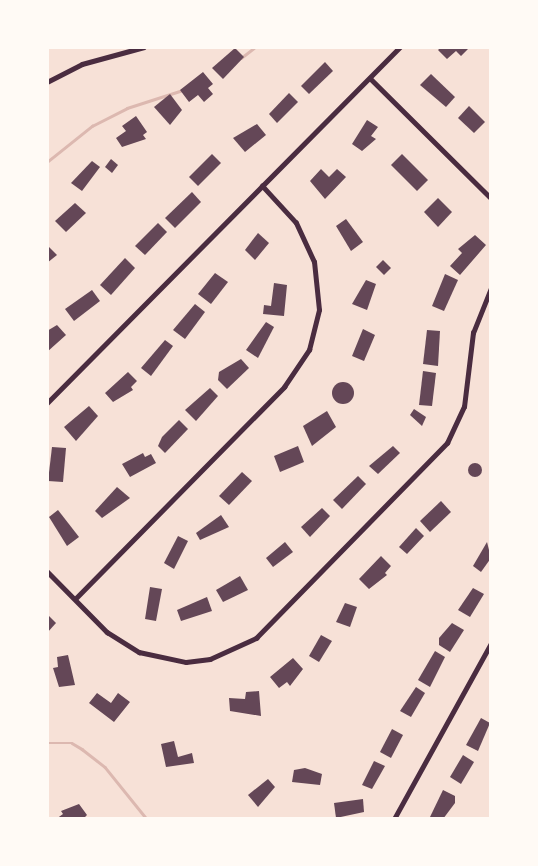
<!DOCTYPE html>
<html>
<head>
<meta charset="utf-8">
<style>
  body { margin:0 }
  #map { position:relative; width:538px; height:866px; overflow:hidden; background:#f7e1d7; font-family:"PT Sans",sans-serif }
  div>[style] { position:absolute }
  .stream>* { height:2.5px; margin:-1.25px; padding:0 1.25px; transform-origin:1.25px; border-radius:1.25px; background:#dcb8b0 }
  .building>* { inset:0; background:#644757 }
  .round { border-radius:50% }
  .minor>* { height:4.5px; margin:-2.25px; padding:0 2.25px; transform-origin:2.25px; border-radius:2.25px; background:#4a2c40 }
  span { translate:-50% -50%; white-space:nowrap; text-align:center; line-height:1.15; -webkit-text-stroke:5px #fffaf5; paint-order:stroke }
  .frame { position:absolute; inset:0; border:49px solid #fffaf5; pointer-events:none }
</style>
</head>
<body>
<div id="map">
  <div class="stream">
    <i style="left:241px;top:58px;width:18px;rotate:-38deg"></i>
    <i style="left:47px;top:162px;width:58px;rotate:-38.7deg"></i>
    <i style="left:92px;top:126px;width:39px;rotate:-27deg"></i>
    <i style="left:127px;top:108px;width:59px;rotate:-17.8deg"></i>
    <i style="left:47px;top:743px;width:25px"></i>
    <i style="left:72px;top:743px;width:12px;rotate:31deg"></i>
    <i style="left:82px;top:749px;width:29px;rotate:38deg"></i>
    <i style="left:105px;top:767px;width:67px;rotate:51.1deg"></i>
  </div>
  <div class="building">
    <i style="clip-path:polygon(441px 47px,467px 47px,468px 49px,461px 56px,456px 51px,447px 59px,438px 50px)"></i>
    <i style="clip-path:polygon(235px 48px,244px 57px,223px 79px,212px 68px)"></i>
    <i style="clip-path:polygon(325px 62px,333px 71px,309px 94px,301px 86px)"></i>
    <i style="clip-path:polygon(203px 72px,213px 84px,208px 88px,213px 94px,204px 102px,198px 95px,189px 102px,180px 90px)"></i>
    <i style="clip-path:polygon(431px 74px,455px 97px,446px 107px,420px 85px)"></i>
    <i style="clip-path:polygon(289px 93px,298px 102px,277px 123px,269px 114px)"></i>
    <i style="clip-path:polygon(170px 94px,182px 110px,170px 125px,154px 107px)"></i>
    <i style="clip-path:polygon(469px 106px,485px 122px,474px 133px,458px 118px)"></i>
    <i style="clip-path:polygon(136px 116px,147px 132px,143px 135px,146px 139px,122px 147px,116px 138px,126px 131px,122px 126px)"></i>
    <i style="clip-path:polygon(367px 120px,378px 127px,371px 136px,376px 139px,362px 151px,352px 144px)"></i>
    <i style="clip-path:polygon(257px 124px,266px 135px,245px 152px,233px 138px)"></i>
    <i style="clip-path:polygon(212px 154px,221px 163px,198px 186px,189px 177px)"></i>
    <i style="clip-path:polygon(402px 154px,428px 180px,417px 191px,391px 165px)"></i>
    <i style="clip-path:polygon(111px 159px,118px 165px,112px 173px,105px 167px)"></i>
    <i style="clip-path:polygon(92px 161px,100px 167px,82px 191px,71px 183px)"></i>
    <i style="clip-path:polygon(321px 169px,329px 177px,337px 169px,346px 177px,325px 199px,310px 181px)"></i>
    <i style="clip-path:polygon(192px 192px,201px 202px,175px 228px,165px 218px)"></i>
    <i style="clip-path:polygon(438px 198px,452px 212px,438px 227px,424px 212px)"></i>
    <i style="clip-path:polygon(75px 203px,86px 213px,66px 232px,55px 221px)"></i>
    <i style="clip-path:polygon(346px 219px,363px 242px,351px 251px,336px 226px)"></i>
    <i style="clip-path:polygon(158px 223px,167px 232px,145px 255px,135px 246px)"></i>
    <i style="clip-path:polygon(258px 233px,269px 243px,255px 260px,245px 250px)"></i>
    <i style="clip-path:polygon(475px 235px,486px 245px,460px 275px,450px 266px,462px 253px,458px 249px)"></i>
    <i style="clip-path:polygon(47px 245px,57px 255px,47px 263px)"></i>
    <i style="clip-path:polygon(125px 258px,135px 268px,111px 295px,100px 285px)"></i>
    <i style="clip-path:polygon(383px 260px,391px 268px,384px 275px,376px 267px)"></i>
    <i style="clip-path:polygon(215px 273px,228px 282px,211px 304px,198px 294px)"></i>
    <i style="clip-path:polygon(445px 274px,458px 280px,444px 311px,432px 306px)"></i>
    <i style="clip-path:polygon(366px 280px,376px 284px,367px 310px,352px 304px)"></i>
    <i style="clip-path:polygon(274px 283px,287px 285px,284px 316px,263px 314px,264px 305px,271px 306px)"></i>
    <i style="clip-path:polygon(92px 290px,100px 301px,74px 321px,65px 309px)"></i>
    <i style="clip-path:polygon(195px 304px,205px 312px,185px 339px,173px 330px)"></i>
    <i style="clip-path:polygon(266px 322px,274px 327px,258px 358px,246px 350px)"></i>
    <i style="clip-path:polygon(57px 325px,66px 335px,47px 352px,47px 331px)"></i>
    <i style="clip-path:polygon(363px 329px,375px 335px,364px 361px,352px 356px)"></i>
    <i style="clip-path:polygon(427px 330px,440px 331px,438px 366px,423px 364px)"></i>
    <i style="clip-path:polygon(165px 340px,173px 346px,151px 376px,141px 368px)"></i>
    <i style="clip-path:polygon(241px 359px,249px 368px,227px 389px,218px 380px,219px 372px)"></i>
    <i style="clip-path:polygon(423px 371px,436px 373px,432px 406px,419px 405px)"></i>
    <i style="clip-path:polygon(128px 372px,137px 381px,131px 387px,133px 390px,113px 402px,105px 393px)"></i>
    <i class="round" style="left:332px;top:382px;width:22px;height:22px"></i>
    <i style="clip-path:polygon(210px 388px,218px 396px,196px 421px,185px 410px)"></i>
    <i style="clip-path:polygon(89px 406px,98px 416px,76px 441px,64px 427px)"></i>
    <i style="clip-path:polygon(414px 409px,426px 417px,422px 426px,410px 415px)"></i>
    <i style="clip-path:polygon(327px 411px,336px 427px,312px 446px,303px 426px)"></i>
    <i style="clip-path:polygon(179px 420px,188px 429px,165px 453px,158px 446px,162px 437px)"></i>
    <i style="clip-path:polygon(298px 446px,304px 462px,280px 472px,274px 456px)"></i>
    <i style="clip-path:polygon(393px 446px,400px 453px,378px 474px,369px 466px)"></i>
    <i style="clip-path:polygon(52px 447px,66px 448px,63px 482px,48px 481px)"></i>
    <i style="clip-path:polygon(143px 453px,145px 457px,151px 454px,156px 463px,130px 477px,122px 464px)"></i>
    <i class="round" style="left:468px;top:463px;width:14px;height:14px"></i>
    <i style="clip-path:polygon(242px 472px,252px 481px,229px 505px,219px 496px)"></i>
    <i style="clip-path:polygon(358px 476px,366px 484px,342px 509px,333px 500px)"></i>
    <i style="clip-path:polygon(117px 487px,130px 498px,102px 518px,95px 511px)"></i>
    <i style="clip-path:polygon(441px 501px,451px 512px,430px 532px,420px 521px)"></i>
    <i style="clip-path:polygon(322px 508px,330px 516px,310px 537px,301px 527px)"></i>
    <i style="clip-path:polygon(58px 510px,79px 537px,67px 546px,49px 517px)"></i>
    <i style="clip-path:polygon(221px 515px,229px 527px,200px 540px,196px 533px)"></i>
    <i style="clip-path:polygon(416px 528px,424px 536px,407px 554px,399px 547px)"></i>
    <i style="clip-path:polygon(178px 536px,188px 541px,174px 569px,164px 563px)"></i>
    <i style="clip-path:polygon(285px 542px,293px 552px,273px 567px,266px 558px)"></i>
    <i style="clip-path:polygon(487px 542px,491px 558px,481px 572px,473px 566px)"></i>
    <i style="clip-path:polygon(381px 556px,391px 566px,385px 573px,387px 575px,369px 589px,359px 579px)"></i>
    <i style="clip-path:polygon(240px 576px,248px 590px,223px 602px,216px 590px)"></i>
    <i style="clip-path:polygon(150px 587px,162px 589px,156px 621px,145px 619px)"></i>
    <i style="clip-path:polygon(473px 588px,484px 594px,470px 617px,458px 610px)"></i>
    <i style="clip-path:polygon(207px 597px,212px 611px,181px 621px,177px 610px)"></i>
    <i style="clip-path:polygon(345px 603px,357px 607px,350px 627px,336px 622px)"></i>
    <i style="clip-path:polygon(47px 614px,56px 623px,47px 633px)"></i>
    <i style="clip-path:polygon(452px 623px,464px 630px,450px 652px,439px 645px,439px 638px)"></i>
    <i style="clip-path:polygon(321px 635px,332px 641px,319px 662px,309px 656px)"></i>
    <i style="clip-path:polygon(435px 651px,445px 657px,430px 687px,418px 680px)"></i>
    <i style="clip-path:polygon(68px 655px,75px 685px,59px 687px,53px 668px,58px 667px,57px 657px)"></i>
    <i style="clip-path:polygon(293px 658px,303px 669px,290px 686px,287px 682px,279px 688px,270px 677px)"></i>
    <i style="clip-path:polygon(416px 687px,425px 693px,411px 717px,400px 711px)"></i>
    <i style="clip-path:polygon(259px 691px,261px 716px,230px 711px,229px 698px,245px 699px,246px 692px)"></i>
    <i style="clip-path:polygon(97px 693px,111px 703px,118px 693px,130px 702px,114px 722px,89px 703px)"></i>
    <i style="clip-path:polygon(481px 718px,490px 723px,478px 751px,466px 745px)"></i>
    <i style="clip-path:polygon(392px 729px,403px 735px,391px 758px,380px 752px)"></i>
    <i style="clip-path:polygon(174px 741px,178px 757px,192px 753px,194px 763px,166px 767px,161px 744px)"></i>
    <i style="clip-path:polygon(463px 755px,474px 762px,461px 784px,450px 777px)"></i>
    <i style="clip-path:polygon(374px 761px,385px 766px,372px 789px,362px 785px)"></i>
    <i style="clip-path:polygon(305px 768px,322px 774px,320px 785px,292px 782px,294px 770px)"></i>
    <i style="clip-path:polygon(268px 779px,275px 787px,258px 807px,248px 795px)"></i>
    <i style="clip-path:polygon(443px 790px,455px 796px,455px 803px,443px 819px,433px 819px,430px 817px)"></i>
    <i style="clip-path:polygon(363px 799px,364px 812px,336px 818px,334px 803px)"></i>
    <i style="clip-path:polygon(79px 804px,87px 815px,84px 818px,56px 819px,63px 814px,61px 811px)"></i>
  </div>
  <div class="minor">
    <i style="left:370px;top:78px;width:170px;rotate:44.8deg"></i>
    <i style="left:47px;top:82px;width:39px;rotate:-27deg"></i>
    <i style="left:82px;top:64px;width:64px;rotate:-15.3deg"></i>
    <i style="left:47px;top:403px;width:501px;rotate:-45.24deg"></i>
    <i style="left:47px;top:571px;width:86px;rotate:45.5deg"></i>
    <i style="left:107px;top:632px;width:38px;rotate:32deg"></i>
    <i style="left:139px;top:652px;width:48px;rotate:12deg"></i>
    <i style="left:186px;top:662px;width:24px;rotate:-7deg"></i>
    <i style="left:210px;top:659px;width:51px;rotate:-24.5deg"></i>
    <i style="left:256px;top:638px;width:273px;rotate:-45.6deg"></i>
    <i style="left:447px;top:443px;width:40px;rotate:-65deg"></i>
    <i style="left:464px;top:407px;width:75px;rotate:-83.1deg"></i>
    <i style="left:473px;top:333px;width:48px;rotate:-68.2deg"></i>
    <i style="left:75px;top:599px;width:298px;rotate:-45.4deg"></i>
    <i style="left:284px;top:387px;width:45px;rotate:-56deg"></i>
    <i style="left:309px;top:350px;width:41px;rotate:-76deg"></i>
    <i style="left:319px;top:310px;width:48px;rotate:-95.9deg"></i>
    <i style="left:314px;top:262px;width:43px;rotate:-114.8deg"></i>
    <i style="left:296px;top:223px;width:50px;rotate:-132.6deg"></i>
    <i style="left:394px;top:819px;width:201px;rotate:-61.1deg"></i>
  </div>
  <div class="frame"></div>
</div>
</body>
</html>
